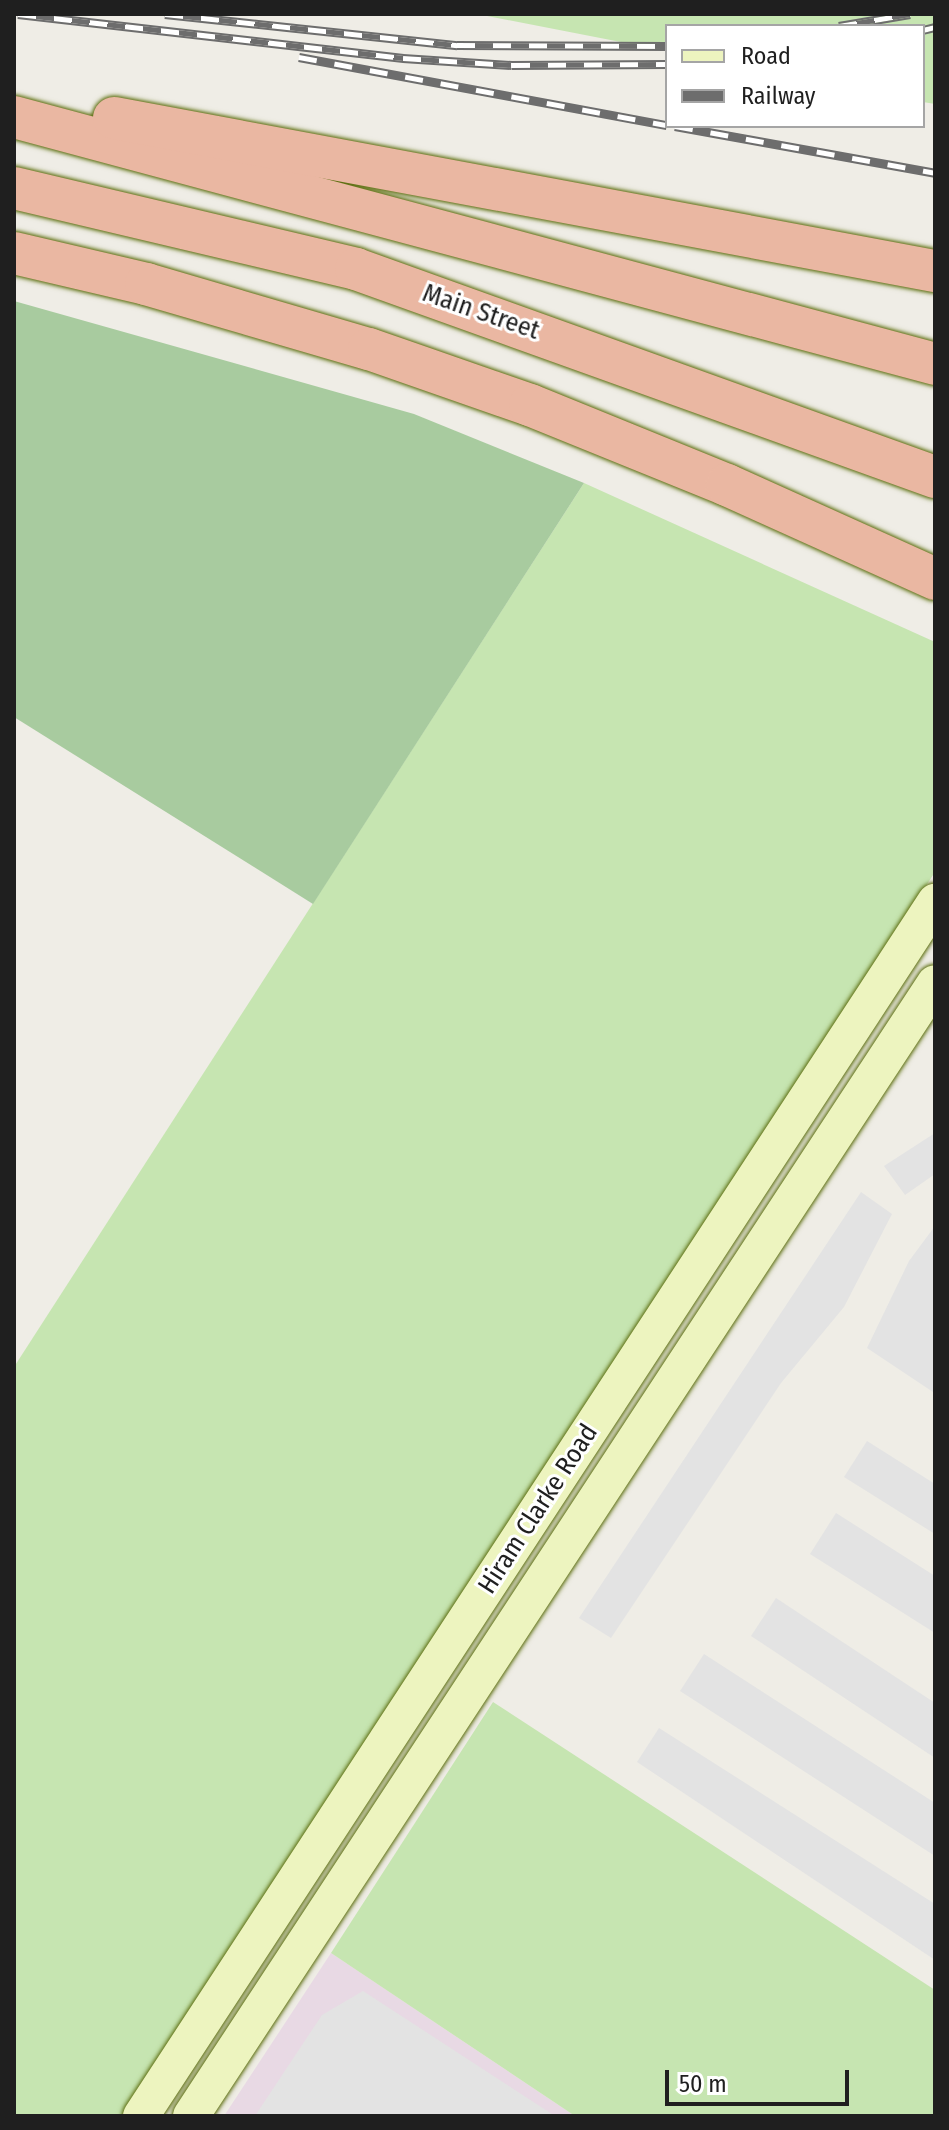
<!DOCTYPE html>
<html>
<head>
<meta charset="utf-8">
<style>
  body { margin:0 }
  #map { position:relative; width:949px; height:2130px; overflow:hidden; background:#efede6; font-family:"Fira Sans Condensed",sans-serif }
  div>[style] { position:absolute }
  .industrial>* { inset:0; background:#e8d9e4 }
  .grass>* { inset:0; background:#c6e5b1 }
  .forest>* { inset:0; background:#a8cb9f }
  .parking>* { inset:0; background:#e3e3e3 }
  .roads { filter:drop-shadow(0 0 2px #5c6e0f) drop-shadow(0 0 2px #5c6e0f) }
  .secondary>* { height:36px; margin:-18px; padding:0 18px; transform-origin:18px; border-radius:18px; background:#edf4bf }
  .trunk>* { height:42px; margin:-21px; padding:0 21px; transform-origin:21px; border-radius:21px; background:#eab7a2 }
  .rail>* { height:9px; margin-top:-4.5px; transform-origin:0; background:repeating-linear-gradient(90deg,#fff 0 18px,#6d6d6d 0 36px); box-sizing:border-box; border-block:2px solid #6d6d6d }
  span { translate:-50% -50%; white-space:nowrap; text-align:center; line-height:1.15; -webkit-text-stroke:6px #fff; paint-order:stroke }
  .street-label { font-size:26px; color:#1f1f1f }
  .frame { position:absolute; inset:0; border:16px solid #1f1f1f; pointer-events:none }
  .legend { position:absolute; left:665px; top:24px; width:260px; height:104px; box-sizing:border-box; background:#fff; border:2px solid #a5a5a5; margin:0; padding:10px 14px; list-style:none; font-size:24px; color:#1f1f1f }
  .legend li { display:flex; align-items:center; gap:16px; height:40px }
  .legend b { width:40px; border:2px solid #a5a5a5 }
  .scale { position:absolute; left:665px; top:2070px; width:184px; height:36px; box-sizing:border-box; border:4px solid #1f1f1f; border-top:0; padding-left:10px; font-size:24px; line-height:28px; white-space:nowrap; color:#1f1f1f; -webkit-text-stroke:6px #fff; paint-order:stroke }
</style>
</head>
<body>
<div id="map">
  <div class="industrial">
    <i style="clip-path:polygon(331px 1953px,575px 2116px,224px 2116px)"></i>
  </div>
  <div class="grass">
    <i style="clip-path:polygon(477px 14px,935px 14px,935px 104px,923px 102px,923px 26px,667px 26px,667px 51px)"></i>
    <i style="clip-path:polygon(584px 483px,935px 642px,935px 872px,121px 2116px,14px 2116px,14px 1367px)"></i>
    <i style="clip-path:polygon(493px 1702px,935px 1990px,935px 2116px,575px 2116px,331px 1953px)"></i>
  </div>
  <div class="forest">
    <i style="clip-path:polygon(14px 301px,414px 414px,584px 483px,313px 904px,14px 717px)"></i>
  </div>
  <div class="parking">
    <i style="clip-path:polygon(935px 1133px,935px 1174px,905px 1195px,884px 1166px)"></i>
    <i style="clip-path:polygon(861px 1192px,892px 1214px,844px 1307px,781px 1383px,611px 1638px,579px 1618px)"></i>
    <i style="clip-path:polygon(935px 1226px,935px 1389px,933px 1392px,867px 1348px,909px 1261px)"></i>
    <i style="clip-path:polygon(867px 1441px,935px 1484px,935px 1534px,844px 1477px)"></i>
    <i style="clip-path:polygon(836px 1513px,935px 1576px,935px 1633px,810px 1554px)"></i>
    <i style="clip-path:polygon(776px 1598px,935px 1703px,935px 1758px,751px 1636px)"></i>
    <i style="clip-path:polygon(704px 1654px,935px 1803px,935px 1856px,680px 1691px)"></i>
    <i style="clip-path:polygon(659px 1728px,935px 1904px,935px 1960px,637px 1762px)"></i>
    <i style="clip-path:polygon(363px 1991px,555px 2116px,255px 2116px,322px 2015px)"></i>
  </div>
  <div class="roads">
    <div class="secondary">
      <i style="left:141px;top:2116px;width:1451px;rotate:-56.81deg"></i>
      <i style="left:191px;top:2116px;width:1355px;rotate:-56.71deg"></i>
    </div>
    <div class="trunk">
      <i style="left:14px;top:117px;width:954px;rotate:15.01deg"></i>
      <i style="left:114px;top:118px;width:835px;rotate:10.56deg"></i>
      <i style="left:14px;top:188px;width:351px;rotate:13.3deg"></i>
      <i style="left:356px;top:269px;width:615px;rotate:19.76deg"></i>
      <i style="left:14px;top:253px;width:136px;rotate:13.2deg"></i>
      <i style="left:146px;top:284px;width:232px;rotate:16.3deg"></i>
      <i style="left:369px;top:349px;width:170px;rotate:19.2deg"></i>
      <i style="left:530px;top:405px;width:213px;rotate:22.1deg"></i>
      <i style="left:727px;top:485px;width:228px;rotate:24.3deg"></i>
    </div>
  </div>
  <div class="rail">
    <i style="left:18px;top:14px;width:388px;rotate:6.5deg"></i>
    <i style="left:403px;top:58px;width:109px;rotate:3.7deg"></i>
    <i style="left:512px;top:65px;width:155px;rotate:-0.4deg"></i>
    <i style="left:165px;top:14px;width:294px;rotate:6.1deg"></i>
    <i style="left:457px;top:45px;width:210px;rotate:0.3deg"></i>
    <i style="left:839px;top:26px;width:72px;rotate:-9.6deg"></i>
    <i style="left:923px;top:30px;width:12px;rotate:-14deg"></i>
    <i style="left:299px;top:57px;width:374px;rotate:10.5deg"></i>
    <i style="left:675px;top:126px;width:264px;rotate:10.2deg"></i>
  </div>
  <div class="street-label">
    <span style="left:481px;top:312px;rotate:19deg">Main Street</span>
    <span style="left:538px;top:1509px;rotate:-57deg">Hiram Clarke Road</span>
  </div>
  <div class="frame"></div>
  <ul class="legend">
  <li><b style="height:10px;background:#edf4bf"></b>Road</li>
  <li><b style="height:10px;background:#6d6d6d"></b>Railway</li>
  </ul>
  <div class="scale">50 m</div>
</div>
</body>
</html>
